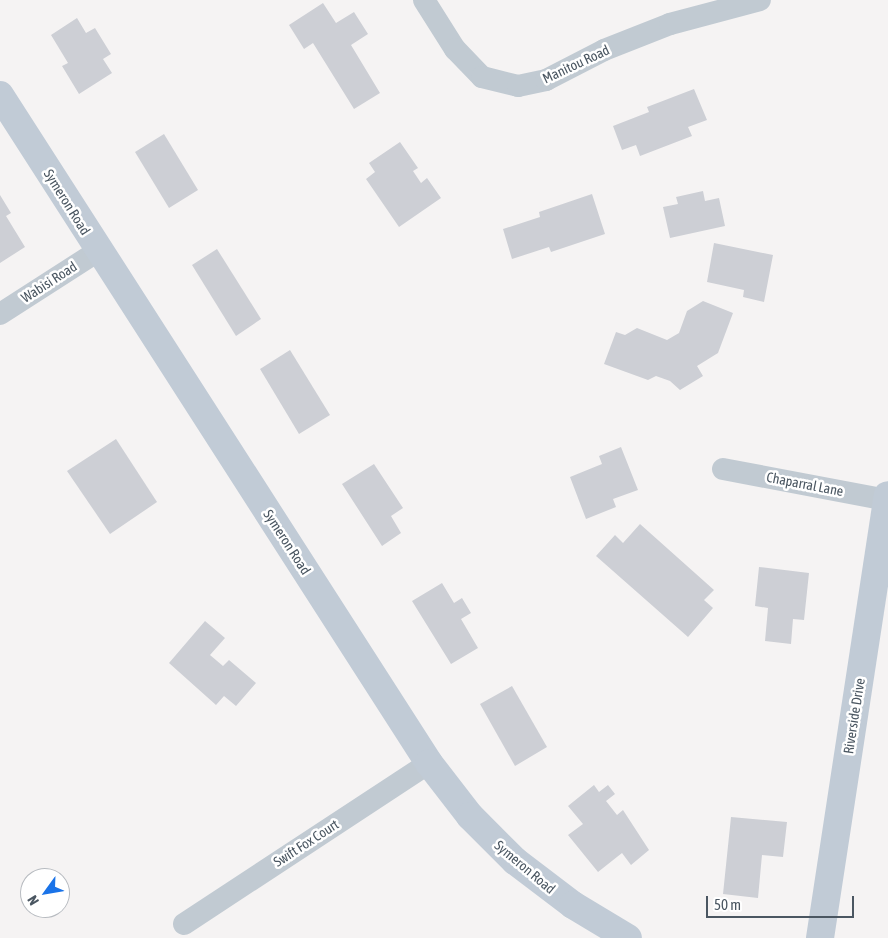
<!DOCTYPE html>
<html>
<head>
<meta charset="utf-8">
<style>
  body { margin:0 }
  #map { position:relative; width:888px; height:938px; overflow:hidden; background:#f5f3f3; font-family:"Asap Condensed",sans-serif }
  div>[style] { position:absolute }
  .building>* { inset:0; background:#cdcfd5 }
  .street>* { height:22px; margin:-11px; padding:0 11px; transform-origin:11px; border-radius:11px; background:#c1cad2 }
  .secondary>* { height:28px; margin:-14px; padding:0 14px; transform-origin:14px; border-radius:14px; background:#c1cbd6 }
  span { translate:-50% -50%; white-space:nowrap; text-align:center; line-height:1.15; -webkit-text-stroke:5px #fff; paint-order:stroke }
  .street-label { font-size:14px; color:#4a5661 }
  .north { position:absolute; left:20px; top:868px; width:50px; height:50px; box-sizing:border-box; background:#fff; border:1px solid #b7bbc0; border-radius:50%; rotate:238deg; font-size:14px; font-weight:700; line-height:20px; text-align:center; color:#4a5661 }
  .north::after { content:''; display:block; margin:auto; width:18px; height:22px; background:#1a73e8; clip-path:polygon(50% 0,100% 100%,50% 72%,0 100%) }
  .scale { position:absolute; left:706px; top:896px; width:148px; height:22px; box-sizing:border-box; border:2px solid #4a5661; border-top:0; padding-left:6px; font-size:15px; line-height:18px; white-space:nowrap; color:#4a5661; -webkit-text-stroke:4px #fff; paint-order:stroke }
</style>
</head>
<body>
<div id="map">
  <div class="building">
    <i style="clip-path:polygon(323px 3px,336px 23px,354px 12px,368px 34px,351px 45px,380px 93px,354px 109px,313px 43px,304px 49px,289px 25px)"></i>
    <i style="clip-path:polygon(77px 18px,86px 33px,95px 28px,111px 54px,103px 59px,112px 73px,79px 94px,62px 66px,68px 63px,51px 35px)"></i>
    <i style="clip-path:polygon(694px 89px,707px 120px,688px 127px,692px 136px,640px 156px,636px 145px,622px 150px,613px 126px,649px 112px,647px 107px)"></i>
    <i style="clip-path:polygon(164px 134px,198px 190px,169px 208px,135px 152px)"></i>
    <i style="clip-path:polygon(400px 142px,418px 168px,413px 171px,421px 183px,427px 178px,441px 198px,399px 227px,366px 179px,375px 172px,369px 163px)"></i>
    <i style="clip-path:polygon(703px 191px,705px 201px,719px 198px,725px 226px,670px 238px,663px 207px,678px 204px,676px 197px)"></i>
    <i style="clip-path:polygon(592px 194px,605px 234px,551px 252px,549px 247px,512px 259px,503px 229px,540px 217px,539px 212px)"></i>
    <i style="clip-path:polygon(0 195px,11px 213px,6px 216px,25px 247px,0 263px)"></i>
    <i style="clip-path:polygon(714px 243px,773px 255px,764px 302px,743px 297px,744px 290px,707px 282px)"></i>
    <i style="clip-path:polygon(217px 249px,261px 319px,236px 336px,192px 265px)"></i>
    <i style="clip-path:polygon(703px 301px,733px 313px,718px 353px,697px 366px,703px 376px,680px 390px,670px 381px,656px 376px,648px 380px,604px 364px,616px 332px,625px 335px,637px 328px,667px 340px,679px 333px,687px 311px)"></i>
    <i style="clip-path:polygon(290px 350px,330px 415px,299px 434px,260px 369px)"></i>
    <i style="clip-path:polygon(116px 439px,157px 502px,110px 534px,67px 471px)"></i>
    <i style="clip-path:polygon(621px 447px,638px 490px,613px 499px,616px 507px,586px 519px,570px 477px,602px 464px,599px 456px)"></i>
    <i style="clip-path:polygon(374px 464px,403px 508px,391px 516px,401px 533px,382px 546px,342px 484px)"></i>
    <i style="clip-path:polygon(640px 524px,714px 590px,704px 600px,713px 608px,688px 637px,596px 556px,615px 535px,623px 543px)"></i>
    <i style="clip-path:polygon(759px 567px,809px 573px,804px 620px,793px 619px,791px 644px,765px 641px,768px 608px,755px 606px)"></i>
    <i style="clip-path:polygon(442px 583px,454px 603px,462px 598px,471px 613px,461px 619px,478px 648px,451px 664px,412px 601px)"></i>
    <i style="clip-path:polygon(205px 621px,225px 638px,210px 655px,223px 666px,229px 660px,256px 683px,236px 706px,224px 696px,216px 705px,169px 663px)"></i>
    <i style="clip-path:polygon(512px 686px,547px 747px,515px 766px,480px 704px)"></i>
    <i style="clip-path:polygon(594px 785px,599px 792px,608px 785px,615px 794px,606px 801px,617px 815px,623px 810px,649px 850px,631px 865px,622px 853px,598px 872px,568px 835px,583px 824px,568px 806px)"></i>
    <i style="clip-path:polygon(731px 817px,787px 822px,783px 857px,762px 855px,758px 898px,723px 894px)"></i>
  </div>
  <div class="street">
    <i style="left:424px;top:0;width:58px;rotate:57.7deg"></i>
    <i style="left:455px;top:49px;width:39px;rotate:46deg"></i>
    <i style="left:482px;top:77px;width:37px;rotate:14deg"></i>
    <i style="left:518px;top:86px;width:29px;rotate:-12deg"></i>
    <i style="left:546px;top:80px;width:65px;rotate:-27.3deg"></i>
    <i style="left:604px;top:50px;width:71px;rotate:-21.5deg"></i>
    <i style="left:670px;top:24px;width:93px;rotate:-14.9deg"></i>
    <i style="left:0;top:314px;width:117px;rotate:-32.7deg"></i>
    <i style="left:723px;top:469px;width:167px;rotate:10.7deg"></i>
    <i style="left:184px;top:924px;width:293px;rotate:-33.3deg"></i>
  </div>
  <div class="secondary">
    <i style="left:0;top:95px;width:794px;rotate:57.29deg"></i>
    <i style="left:429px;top:763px;width:67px;rotate:52.3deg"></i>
    <i style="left:470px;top:816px;width:64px;rotate:45deg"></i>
    <i style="left:515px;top:861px;width:73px;rotate:37.2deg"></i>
    <i style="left:573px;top:905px;width:64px;rotate:31deg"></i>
    <i style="left:820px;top:938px;width:448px;rotate:-81.3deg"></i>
  </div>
  <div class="street-label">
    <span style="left:576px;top:64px;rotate:-25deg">Manitou Road</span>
    <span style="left:67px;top:202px;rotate:58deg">Symeron Road</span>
    <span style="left:49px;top:282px;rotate:-33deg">Wabisi Road</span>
    <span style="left:805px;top:484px;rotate:11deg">Chaparral Lane</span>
    <span style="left:287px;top:542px;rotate:57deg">Symeron Road</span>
    <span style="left:854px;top:716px;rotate:-81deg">Riverside Drive</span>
    <span style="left:306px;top:843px;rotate:-33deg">Swift Fox Court</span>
    <span style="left:525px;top:867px;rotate:40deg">Symeron Road</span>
  </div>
  <div class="north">N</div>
  <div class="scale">50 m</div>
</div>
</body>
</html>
